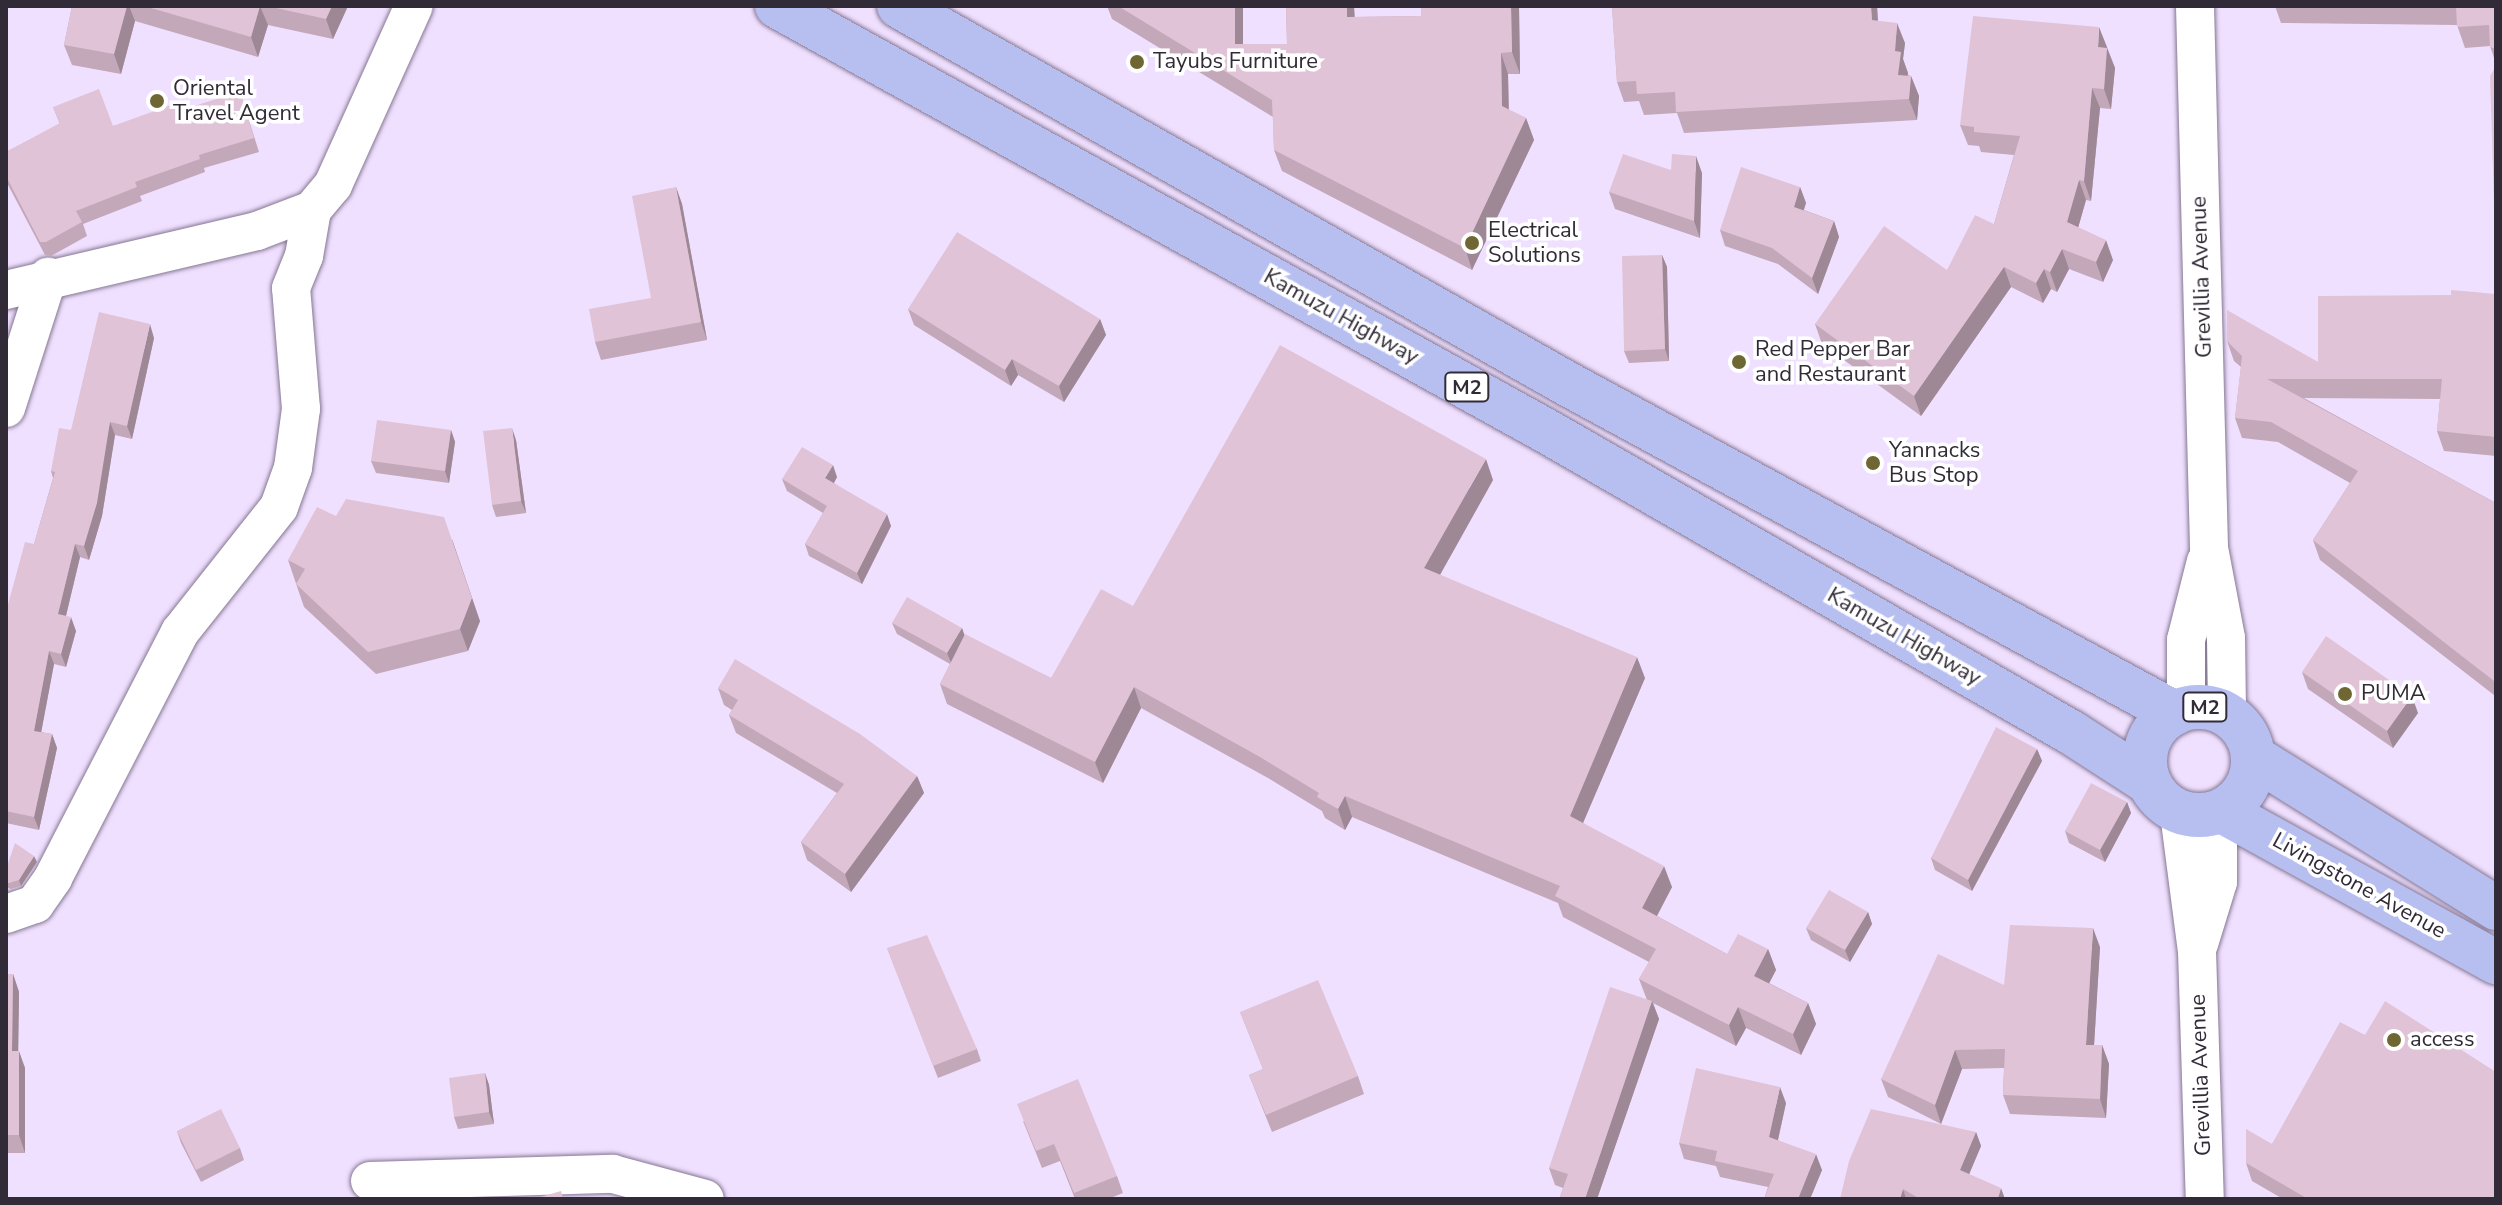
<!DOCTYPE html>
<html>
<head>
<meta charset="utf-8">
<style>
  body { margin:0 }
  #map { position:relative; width:2502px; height:1205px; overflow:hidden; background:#f0e0ff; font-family:"Nunito Sans",sans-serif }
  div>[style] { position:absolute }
  .roads { filter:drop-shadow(0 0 2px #857793) drop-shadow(0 0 2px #857793) }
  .street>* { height:38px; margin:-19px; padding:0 19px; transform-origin:19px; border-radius:19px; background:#fff }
  .highway>* { height:44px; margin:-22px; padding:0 22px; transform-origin:22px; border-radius:22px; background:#b7bff1 }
  .highway>.ring { margin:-22px; padding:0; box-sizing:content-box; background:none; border:44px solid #b7bff1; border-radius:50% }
  .wall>* { inset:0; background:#c2a8b9 }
  .shaded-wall>* { inset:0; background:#9e8896 }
  .building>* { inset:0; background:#e1c3d7 }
  .dots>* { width:22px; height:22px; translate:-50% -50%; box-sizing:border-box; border:4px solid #fff; border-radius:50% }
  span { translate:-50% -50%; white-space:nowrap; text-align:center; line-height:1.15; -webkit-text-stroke:7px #fff; paint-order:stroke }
  .shield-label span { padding:2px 6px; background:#fff; border:2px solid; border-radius:6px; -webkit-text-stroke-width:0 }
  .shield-label { font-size:20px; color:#312b37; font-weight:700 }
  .poi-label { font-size:22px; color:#312b37 }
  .left { translate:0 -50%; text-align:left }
  .street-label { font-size:22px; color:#312b37 }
  .frame { position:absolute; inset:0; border:8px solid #312b37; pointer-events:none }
</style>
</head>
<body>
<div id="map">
  <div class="roads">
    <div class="street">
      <i style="left:2195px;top:6px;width:542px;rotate:88.52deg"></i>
      <i style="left:2209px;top:548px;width:92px;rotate:79.3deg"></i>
      <i style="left:2226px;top:638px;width:76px;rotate:89.2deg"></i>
      <i style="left:6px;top:290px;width:258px;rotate:-13.2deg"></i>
      <i style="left:257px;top:231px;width:59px;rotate:-20.9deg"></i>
      <i style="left:312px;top:210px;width:33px;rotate:-50deg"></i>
      <i style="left:333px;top:185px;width:196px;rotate:-65.7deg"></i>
      <i style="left:6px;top:408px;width:138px;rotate:-72.2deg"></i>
      <i style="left:2186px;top:708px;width:68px;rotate:-90deg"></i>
      <i style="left:2186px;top:640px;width:81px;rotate:-75.8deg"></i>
      <i style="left:2179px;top:813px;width:139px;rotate:82.6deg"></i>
      <i style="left:2197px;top:951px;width:248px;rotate:88.2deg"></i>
      <i style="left:6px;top:914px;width:31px;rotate:-19deg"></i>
      <i style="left:35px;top:904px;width:32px;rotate:-55deg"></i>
      <i style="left:53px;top:878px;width:277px;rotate:-62.7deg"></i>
      <i style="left:180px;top:632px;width:159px;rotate:-51.6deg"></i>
      <i style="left:279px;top:507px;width:41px;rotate:-70.3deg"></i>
      <i style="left:293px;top:468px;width:60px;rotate:-82.3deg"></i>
      <i style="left:301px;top:409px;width:121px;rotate:-94.7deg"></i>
      <i style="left:291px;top:288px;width:35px;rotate:-68deg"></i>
      <i style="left:304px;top:256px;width:47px;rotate:-80.1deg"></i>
      <i style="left:2199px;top:944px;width:65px;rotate:-73deg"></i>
      <i style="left:2218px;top:882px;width:69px;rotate:-90deg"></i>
      <i style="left:370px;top:1181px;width:243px;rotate:-1.7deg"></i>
      <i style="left:613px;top:1174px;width:95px;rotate:15.2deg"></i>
    </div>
    <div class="highway">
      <i style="left:777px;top:6px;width:881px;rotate:28.92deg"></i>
      <i style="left:1548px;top:432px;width:604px;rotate:29.87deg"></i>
      <i style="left:2072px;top:733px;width:90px;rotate:32.8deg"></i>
      <i style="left:899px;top:6px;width:764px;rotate:29.48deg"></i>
      <i style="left:1564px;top:382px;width:695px;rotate:28.45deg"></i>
      <i class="ring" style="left:2145px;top:707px;width:64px;height:64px"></i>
      <i style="left:2255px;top:758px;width:284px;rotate:31.9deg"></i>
      <i style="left:2222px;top:811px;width:313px;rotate:28.9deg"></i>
    </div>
  </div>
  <div class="wall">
    <i style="clip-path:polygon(72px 6px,348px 6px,333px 39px,268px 25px,258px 57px,135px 21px,121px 74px,72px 65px,64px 45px)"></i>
    <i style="clip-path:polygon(1107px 6px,1243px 6px,1243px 44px,1287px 44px,1286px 6px,1354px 6px,1355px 17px,1421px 16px,1421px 6px,1519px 6px,1520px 74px,1508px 74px,1509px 110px,1526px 118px,1534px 140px,1472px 270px,1282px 171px,1274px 150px,1273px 117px,1112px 19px)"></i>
    <i style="clip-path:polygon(1612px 6px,1877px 6px,1878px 21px,1905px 43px,1903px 59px,1908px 73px,1908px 75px,1911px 76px,1919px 96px,1917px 120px,1684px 133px,1677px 113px,1644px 115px,1639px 101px,1624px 102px,1617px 82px)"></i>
    <i style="clip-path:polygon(2275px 6px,2496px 6px,2496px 64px,2490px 46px,2465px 48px,2457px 25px,2281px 23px)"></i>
    <i style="clip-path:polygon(2107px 47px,2115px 68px,2111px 109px,2100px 108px,2091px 201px,2086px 200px,2078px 228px,2113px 260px,2103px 282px,2069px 269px,2057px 292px,2051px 289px,2043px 303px,2011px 287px,1921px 416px,1822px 344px,1815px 324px,1947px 270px,1994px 224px,2014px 155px,1981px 152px,1979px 146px,1968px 145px,1960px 125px)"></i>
    <i style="clip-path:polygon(240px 92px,259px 152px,204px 168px,205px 172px,140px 196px,142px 201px,83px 224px,87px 236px,51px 256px,45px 255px,6px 181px,6px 152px,60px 124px,53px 107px,113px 126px,182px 110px)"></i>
    <i style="clip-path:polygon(1671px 170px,1702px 173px,1700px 238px,1615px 209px,1609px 192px)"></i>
    <i style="clip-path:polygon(676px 187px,682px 204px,707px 340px,601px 360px,595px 342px,651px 298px)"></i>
    <i style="clip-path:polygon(1800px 187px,1806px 203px,1804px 210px,1834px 221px,1839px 237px,1818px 294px,1778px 264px,1725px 246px,1720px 230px)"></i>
    <i style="clip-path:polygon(1662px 255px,1667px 267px,1669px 361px,1629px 363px,1624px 351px)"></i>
    <i style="clip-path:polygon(2496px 294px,2496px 456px,2444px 451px,2437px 431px,2440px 399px,2304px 398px,2496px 503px,2496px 819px,2494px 695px,2320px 560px,2313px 540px,2350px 483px,2278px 442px,2242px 438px,2235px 418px,2241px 367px,2234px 361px,2227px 341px,2318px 362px)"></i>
    <i style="clip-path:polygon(908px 309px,1100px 319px,1106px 335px,1064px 402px,1018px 375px,1011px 386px,914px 325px)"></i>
    <i style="clip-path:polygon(154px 338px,132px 439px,115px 435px,102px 516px,89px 560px,80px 557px,66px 616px,76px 631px,66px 667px,54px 664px,41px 732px,52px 734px,57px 748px,39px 830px,6px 823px,6px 612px,34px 544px,53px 478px,51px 471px,71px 430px)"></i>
    <i style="clip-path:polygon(451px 430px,455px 442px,449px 483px,376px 473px,371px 461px)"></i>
    <i style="clip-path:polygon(516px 440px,526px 513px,496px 517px,492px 505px)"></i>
    <i style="clip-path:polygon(837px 477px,834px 483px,891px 526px,862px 584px,809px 556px,805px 544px,823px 513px,787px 491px,782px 479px)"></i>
    <i style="clip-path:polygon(1493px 480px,1440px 575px,1645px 678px,1583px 823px,1672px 887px,1657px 916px,1727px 954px,1768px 949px,1776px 970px,1769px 983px,1808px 1003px,1816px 1024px,1801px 1055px,1746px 1028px,1736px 1046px,1653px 1003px,1659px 1019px,1597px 1199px,1561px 1199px,1560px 1197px,1563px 1188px,1555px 1185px,1549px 1168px,1647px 1000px,1639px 979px,1649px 962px,1563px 917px,1558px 903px,1352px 817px,1345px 830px,1325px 818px,1322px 811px,1268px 778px,1141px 708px,1103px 783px,947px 704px,940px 684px,950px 664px,897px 634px,892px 623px,962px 628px,964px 636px,1051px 678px,1133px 606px)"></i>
    <i style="clip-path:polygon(288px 560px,480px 621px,468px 651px,376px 674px,304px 607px)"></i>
    <i style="clip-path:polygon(2302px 672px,2418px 713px,2393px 748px,2308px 689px)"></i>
    <i style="clip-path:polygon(718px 688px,917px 776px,924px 793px,851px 892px,807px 860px,801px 842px,837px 793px,736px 733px,729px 715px,732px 710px,724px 705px)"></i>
    <i style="clip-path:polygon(2037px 749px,2042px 761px,1972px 891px,1935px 870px,1931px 858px)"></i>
    <i style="clip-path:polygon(2127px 802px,2131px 813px,2105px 862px,2069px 843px,2065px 831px)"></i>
    <i style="clip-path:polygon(37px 862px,21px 886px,11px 889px,6px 887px,6px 869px)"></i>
    <i style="clip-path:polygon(1868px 912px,1872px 924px,1850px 962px,1811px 940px,1806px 928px)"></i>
    <i style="clip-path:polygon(2100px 947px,2094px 1045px,2102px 1045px,2109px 1064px,2106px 1118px,2010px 1114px,2003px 1095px,2004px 1068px,1962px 1069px,1941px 1124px,1888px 1097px,1881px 1079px,2004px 985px)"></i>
    <i style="clip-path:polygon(887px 948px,977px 1049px,981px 1061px,938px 1078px)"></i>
    <i style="clip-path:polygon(6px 974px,13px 974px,19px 992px,18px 1051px,25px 1068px,25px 1153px,6px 1153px)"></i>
    <i style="clip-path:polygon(1240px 1012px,1358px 1076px,1364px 1094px,1272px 1132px,1249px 1075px,1263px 1069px)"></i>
    <i style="clip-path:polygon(2365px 1035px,2496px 1199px,2283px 1199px,2252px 1181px,2246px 1163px,2272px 1144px)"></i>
    <i style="clip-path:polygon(485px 1073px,489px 1085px,494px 1124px,458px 1129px,454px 1117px)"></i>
    <i style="clip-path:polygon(1786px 1103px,1778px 1140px,1822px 1170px,1810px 1199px,1764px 1199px,1768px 1187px,1720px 1177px,1716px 1166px,1684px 1159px,1679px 1143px)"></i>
    <i style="clip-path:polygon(1023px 1121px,1117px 1176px,1123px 1193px,1108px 1199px,1075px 1199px,1060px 1161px,1042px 1168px)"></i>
    <i style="clip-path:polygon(177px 1131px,240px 1148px,244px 1160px,201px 1182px,181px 1143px)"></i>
    <i style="clip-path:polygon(1976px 1132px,1981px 1146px,1969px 1174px,2005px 1199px,1840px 1199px)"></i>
  </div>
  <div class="shaded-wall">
    <i style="clip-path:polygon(127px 6px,129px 6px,135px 21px,121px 74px,114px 54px)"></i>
    <i style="clip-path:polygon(260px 6px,268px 25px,258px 57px,251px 37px)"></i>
    <i style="clip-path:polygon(332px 6px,348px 6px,333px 39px,326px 19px)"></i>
    <i style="clip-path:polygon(1235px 6px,1243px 6px,1243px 66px,1235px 44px)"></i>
    <i style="clip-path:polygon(1347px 6px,1354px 6px,1355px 39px,1347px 17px)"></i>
    <i style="clip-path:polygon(1511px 6px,1519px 6px,1520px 74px,1512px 52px)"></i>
    <i style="clip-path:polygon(1871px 6px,1877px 6px,1879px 41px,1872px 20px)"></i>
    <i style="clip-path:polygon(1897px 23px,1905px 43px,1903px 59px,1908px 73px,1905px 95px,1898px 75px,1895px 51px)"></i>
    <i style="clip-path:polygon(2099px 27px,2107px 47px,2105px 67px,2098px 47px)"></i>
    <i style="clip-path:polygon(2107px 48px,2115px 68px,2111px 109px,2104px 89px)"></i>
    <i style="clip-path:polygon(1501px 53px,1508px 74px,1509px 128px,1502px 106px)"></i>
    <i style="clip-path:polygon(1911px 76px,1919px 96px,1917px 120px,1909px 99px)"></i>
    <i style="clip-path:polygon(2092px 88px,2100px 108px,2091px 201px,2084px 181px)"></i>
    <i style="clip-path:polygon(1526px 118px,1534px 140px,1472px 270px,1465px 248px)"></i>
    <i style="clip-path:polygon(1696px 156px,1702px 173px,1700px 238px,1694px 221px)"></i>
    <i style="clip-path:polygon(2079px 180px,2086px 200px,2074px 242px,2067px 222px)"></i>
    <i style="clip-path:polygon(676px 187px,682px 204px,707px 340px,701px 322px)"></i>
    <i style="clip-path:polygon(1800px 187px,1806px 203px,1799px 223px,1794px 207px)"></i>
    <i style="clip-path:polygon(1834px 221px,1839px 237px,1818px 294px,1812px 278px)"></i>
    <i style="clip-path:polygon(2106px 240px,2113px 260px,2103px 282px,2096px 262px)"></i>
    <i style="clip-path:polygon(2062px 249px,2069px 269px,2057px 292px,2050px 272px)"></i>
    <i style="clip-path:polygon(1662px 255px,1667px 267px,1669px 361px,1665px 349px)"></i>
    <i style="clip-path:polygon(2004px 267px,2011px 287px,1921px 416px,1914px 396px)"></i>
    <i style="clip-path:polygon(2044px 269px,2051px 289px,2043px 303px,2036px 283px)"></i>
    <i style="clip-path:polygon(1100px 319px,1106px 335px,1064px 402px,1059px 386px)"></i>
    <i style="clip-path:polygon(150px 324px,154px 338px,132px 439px,127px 426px)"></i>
    <i style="clip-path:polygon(1012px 359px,1018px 375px,1011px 386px,1005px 370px)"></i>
    <i style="clip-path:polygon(110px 422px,115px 435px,102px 516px,89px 560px,84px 546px)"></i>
    <i style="clip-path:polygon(512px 428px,516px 440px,526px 513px,521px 501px)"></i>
    <i style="clip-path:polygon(451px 430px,455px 442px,449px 483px,445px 471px)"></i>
    <i style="clip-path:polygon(1486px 459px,1493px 480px,1432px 589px,1424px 568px)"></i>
    <i style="clip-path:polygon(833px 465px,837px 477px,830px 490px,825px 478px)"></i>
    <i style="clip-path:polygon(887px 514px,891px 526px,862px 584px,857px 573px)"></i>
    <i style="clip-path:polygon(452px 539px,480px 621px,468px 651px,460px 629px)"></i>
    <i style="clip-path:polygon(75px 544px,80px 557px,63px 628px,58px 614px)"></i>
    <i style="clip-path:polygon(71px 617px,76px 631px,66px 667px,61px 654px)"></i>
    <i style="clip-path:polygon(962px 628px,966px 639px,952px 665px,947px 653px)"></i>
    <i style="clip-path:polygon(49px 651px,54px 664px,39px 744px,34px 731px)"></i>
    <i style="clip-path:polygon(1637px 657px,1645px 678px,1577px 837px,1570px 816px)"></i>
    <i style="clip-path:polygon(1134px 687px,1141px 708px,1103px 783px,1095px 762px)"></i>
    <i style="clip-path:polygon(2412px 696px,2418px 713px,2393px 748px,2387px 731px)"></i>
    <i style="clip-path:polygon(52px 734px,57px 748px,39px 830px,34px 817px)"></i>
    <i style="clip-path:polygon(2037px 749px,2042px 761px,1972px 891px,1968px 880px)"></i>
    <i style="clip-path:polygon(917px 776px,924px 793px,851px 892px,845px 874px)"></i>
    <i style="clip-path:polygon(1345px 796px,1352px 817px,1345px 830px,1338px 809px)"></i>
    <i style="clip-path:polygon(2127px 802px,2131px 813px,2105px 862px,2100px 850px)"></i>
    <i style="clip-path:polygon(34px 856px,37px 862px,21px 886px,19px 880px)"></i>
    <i style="clip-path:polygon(1664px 866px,1672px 887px,1650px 929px,1642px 908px)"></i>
    <i style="clip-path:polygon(1868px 912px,1872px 924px,1850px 962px,1845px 950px)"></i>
    <i style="clip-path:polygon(2093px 928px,2100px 947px,2093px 1063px,2086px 1045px)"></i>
    <i style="clip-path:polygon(1768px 949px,1776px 970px,1762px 997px,1754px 976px)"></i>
    <i style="clip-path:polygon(13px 974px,19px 992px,18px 1068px,12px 1051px)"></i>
    <i style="clip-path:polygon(1652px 1001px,1659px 1019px,1597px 1199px,1585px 1199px)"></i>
    <i style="clip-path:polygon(1808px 1003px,1816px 1024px,1801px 1055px,1793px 1034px)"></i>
    <i style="clip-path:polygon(1738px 1007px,1746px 1028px,1736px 1046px,1729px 1025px)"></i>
    <i style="clip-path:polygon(2102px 1045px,2109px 1064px,2106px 1118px,2100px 1099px)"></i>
    <i style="clip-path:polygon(1955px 1050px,1962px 1069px,1941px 1124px,1935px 1105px)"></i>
    <i style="clip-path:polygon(19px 1051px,25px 1068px,25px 1153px,19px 1135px)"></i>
    <i style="clip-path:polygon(485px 1073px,489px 1085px,494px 1124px,489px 1112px)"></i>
    <i style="clip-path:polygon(1780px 1087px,1786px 1103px,1775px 1153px,1769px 1137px)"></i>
    <i style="clip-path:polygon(1976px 1132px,1981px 1146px,1965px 1184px,1960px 1170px)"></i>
    <i style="clip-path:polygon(1816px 1154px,1822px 1170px,1810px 1199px,1798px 1199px)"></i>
    <i style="clip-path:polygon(2001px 1188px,2005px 1199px,1997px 1199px)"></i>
    <i style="clip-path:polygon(1903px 1189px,1906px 1199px,1900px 1199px)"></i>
  </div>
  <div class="building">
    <i style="clip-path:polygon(72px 6px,127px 6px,114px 54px,64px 45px)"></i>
    <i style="clip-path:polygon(144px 6px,260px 6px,251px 37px)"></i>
    <i style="clip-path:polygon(267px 6px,332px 6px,326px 19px)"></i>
    <i style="clip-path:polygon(1118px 6px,1235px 6px,1235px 44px,1287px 44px,1286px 6px,1347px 6px,1347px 17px,1421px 16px,1421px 6px,1511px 6px,1512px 52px,1501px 53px,1502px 106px,1526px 118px,1465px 248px,1274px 150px,1272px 100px)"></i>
    <i style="clip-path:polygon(1612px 6px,1871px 6px,1872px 20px,1897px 23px,1895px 51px,1901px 52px,1898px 75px,1911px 76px,1909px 99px,1676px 112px,1675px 92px,1637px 94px,1636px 81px,1617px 82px)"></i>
    <i style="clip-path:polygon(2456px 6px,2496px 6px,2496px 49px,2490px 47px,2489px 25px,2457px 27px)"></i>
    <i style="clip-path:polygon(1973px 16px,2099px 27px,2098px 47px,2107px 48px,2104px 89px,2092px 88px,2084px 181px,2079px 180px,2067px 222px,2106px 240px,2096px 262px,2062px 249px,2050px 272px,2044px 269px,2036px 283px,2004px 267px,1914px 396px,1815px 324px,1884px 226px,1947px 270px,1975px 215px,1994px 224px,2020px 136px,1974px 132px,1974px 127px,1960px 125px)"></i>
    <i style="clip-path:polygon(2496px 66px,2496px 205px,2494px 205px,2490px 76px)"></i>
    <i style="clip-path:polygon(99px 89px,113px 126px,179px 102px,182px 110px,240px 92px,254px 138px,199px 155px,200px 159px,135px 182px,137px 187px,76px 211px,82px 222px,46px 242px,40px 242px,6px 176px,6px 152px,60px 123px,53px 107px)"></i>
    <i style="clip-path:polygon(1623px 154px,1671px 170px,1672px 154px,1696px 156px,1694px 221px,1609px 192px)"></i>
    <i style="clip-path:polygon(1741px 167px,1800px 187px,1794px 207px,1834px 221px,1812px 278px,1772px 248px,1720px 230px)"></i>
    <i style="clip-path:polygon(676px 187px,701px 322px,595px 342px,589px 309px,651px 298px,632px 196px)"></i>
    <i style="clip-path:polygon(957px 232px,1100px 319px,1059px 386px,1012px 359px,1005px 370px,908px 309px)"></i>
    <i style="clip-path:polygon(1662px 255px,1665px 349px,1624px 351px,1622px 256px)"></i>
    <i style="clip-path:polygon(2451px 290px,2496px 294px,2496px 437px,2437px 431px,2442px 379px,2267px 379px,2496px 503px,2496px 817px,2494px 681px,2313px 540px,2358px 471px,2271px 422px,2235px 418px,2242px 356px,2227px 341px,2227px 310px,2318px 362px,2318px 296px,2451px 295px)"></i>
    <i style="clip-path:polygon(99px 312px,150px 324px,127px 426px,110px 422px,97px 503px,84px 546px,75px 544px,58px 614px,71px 617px,61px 654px,49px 651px,34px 731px,52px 734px,34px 817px,6px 811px,6px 612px,25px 542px,34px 544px,55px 472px,51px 471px,59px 428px,71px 430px)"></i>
    <i style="clip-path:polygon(1280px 345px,1486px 459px,1424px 568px,1637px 657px,1570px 816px,1664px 866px,1642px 908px,1727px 954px,1738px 934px,1768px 949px,1754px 976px,1808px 1003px,1793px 1034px,1738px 1007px,1729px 1025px,1639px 979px,1656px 949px,1555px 896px,1560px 886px,1345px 796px,1338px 809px,1317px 797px,1319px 793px,1260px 757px,1134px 687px,1095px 762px,940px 684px,965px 634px,1051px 678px,1101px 589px,1133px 606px)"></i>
    <i style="clip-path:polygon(377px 420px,451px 430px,445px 471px,371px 461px)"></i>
    <i style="clip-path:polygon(512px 428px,521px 501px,492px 505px,483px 431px)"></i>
    <i style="clip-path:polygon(802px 447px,833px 465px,825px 478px,887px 514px,857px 573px,805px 544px,827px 506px,782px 479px)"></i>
    <i style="clip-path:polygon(346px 499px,444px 517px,472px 598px,460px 629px,368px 652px,296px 584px,305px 569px,288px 560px,317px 507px,336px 516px)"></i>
    <i style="clip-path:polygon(907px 597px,962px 628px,947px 653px,892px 623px)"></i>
    <i style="clip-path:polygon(2326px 636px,2412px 696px,2387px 731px,2302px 672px)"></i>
    <i style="clip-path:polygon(735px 659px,860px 734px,917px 776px,845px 874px,801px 842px,844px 784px,729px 715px,738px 700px,718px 688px)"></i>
    <i style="clip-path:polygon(1996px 727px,2037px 749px,1968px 880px,1931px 858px)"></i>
    <i style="clip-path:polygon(2091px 783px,2127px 802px,2100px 850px,2065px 831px)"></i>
    <i style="clip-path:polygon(15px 843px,34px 856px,19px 880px,9px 883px,6px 882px,6px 869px)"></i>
    <i style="clip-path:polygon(1829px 890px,1868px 912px,1845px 950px,1806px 928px)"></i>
    <i style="clip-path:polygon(2010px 925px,2093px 928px,2086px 1045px,2102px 1045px,2100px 1099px,2003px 1095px,2005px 1049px,1955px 1050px,1935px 1105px,1881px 1079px,1938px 954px,2004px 985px)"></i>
    <i style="clip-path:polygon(927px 935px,977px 1049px,933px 1066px,887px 948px)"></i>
    <i style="clip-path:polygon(6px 974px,13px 974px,12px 1051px,19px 1051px,19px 1135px,6px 1135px)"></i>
    <i style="clip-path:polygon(1318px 980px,1358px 1076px,1266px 1115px,1249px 1075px,1263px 1069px,1240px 1012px)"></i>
    <i style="clip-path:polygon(1610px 987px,1652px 1001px,1585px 1199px,1567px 1199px,1560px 1197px,1568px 1174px,1549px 1168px)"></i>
    <i style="clip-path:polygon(2385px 1001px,2496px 1072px,2496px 1199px,2308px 1199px,2246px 1163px,2246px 1129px,2272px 1144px,2340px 1022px,2365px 1035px)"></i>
    <i style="clip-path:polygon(1696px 1068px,1780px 1087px,1769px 1137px,1816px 1154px,1798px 1199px,1764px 1199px,1774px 1174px,1715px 1161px,1717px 1151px,1679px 1143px)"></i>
    <i style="clip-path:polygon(485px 1073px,489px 1112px,454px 1117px,449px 1078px)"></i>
    <i style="clip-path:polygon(1078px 1079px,1117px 1176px,1074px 1193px,1054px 1144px,1036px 1151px,1017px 1104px)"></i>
    <i style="clip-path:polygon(221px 1109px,240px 1148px,196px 1170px,177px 1131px)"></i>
    <i style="clip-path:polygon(1871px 1109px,1976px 1132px,1960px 1170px,2001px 1188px,1998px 1199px,1920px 1199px,1903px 1189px,1900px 1199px,1840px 1199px,1849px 1161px)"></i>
    <i style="clip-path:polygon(561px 1191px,563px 1199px,534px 1199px)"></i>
  </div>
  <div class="dots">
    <i style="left:1137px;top:62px;background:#6e6734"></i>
    <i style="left:157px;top:101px;background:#6e6734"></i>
    <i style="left:1472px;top:243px;background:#6e6734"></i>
    <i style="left:1739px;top:362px;background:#6e6734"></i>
    <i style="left:1873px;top:463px;background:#6e6734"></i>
    <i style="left:2345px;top:694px;background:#6e6734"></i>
    <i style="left:2394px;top:1040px;background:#6e6734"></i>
  </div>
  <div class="shield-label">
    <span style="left:1467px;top:387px">M2</span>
    <span style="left:2205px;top:707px">M2</span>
  </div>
  <div class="poi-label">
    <span class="left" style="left:1153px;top:62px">Tayubs Furniture</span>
    <span class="left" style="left:173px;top:101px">Oriental<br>Travel Agent</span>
    <span class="left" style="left:1488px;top:243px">Electrical<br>Solutions</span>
    <span class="left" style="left:1755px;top:362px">Red Pepper Bar<br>and Restaurant</span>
    <span class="left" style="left:1889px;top:463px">Yannacks<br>Bus Stop</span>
    <span class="left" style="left:2361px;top:694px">PUMA</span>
    <span class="left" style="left:2410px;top:1040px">access</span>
  </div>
  <div class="street-label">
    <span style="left:2202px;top:277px;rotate:-92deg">Grevillia Avenue</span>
    <span style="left:1341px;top:317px;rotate:29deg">Kamuzu Highway</span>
    <span style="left:1904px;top:637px;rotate:30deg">Kamuzu Highway</span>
    <span style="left:2359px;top:886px;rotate:29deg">Livingstone Avenue</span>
    <span style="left:2201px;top:1075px;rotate:-92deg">Grevillia Avenue</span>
  </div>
  <div class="frame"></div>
</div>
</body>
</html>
